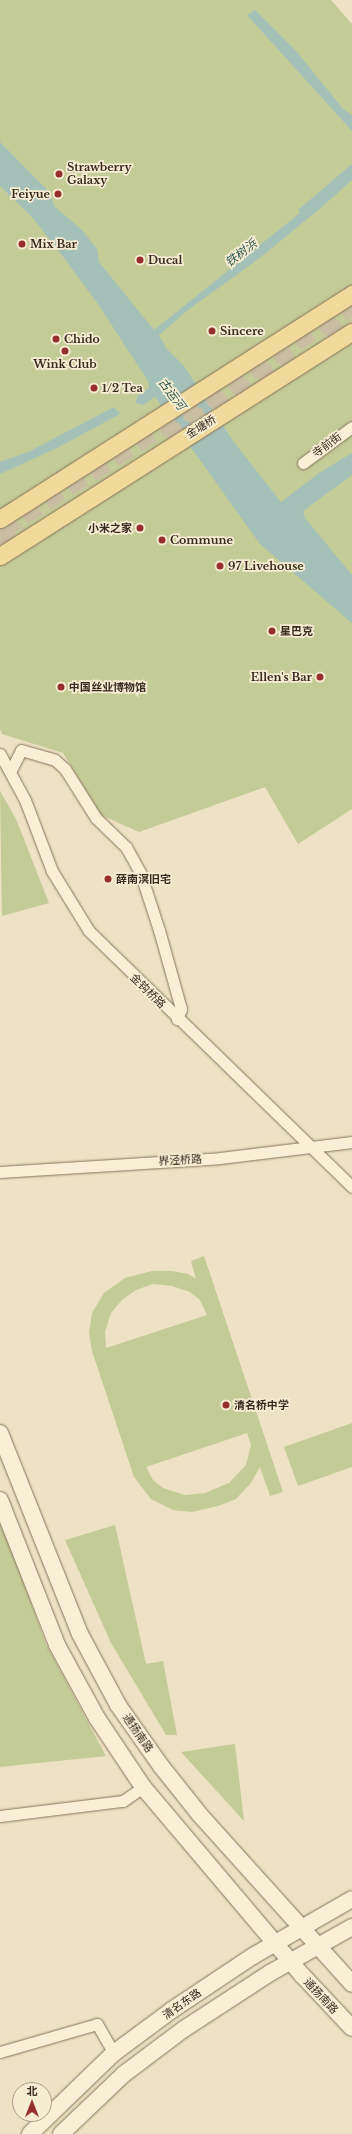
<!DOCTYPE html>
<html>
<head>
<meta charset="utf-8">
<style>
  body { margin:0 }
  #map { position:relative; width:352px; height:2134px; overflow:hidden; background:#ede2c3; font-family:"Libre Baskerville","Noto Sans SC",serif }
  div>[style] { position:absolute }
  .green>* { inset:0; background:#c3cb97 }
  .water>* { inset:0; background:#a5c0b9 }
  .trunk-tunnel>* { height:18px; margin-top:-9px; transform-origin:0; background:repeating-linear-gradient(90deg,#c9bda2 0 18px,transparent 0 27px) }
  .roads { filter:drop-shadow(0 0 1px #87745a) drop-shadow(0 0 1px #87745a) }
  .minor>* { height:11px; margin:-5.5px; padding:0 5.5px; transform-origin:5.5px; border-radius:5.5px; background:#f8efd6 }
  .secondary>* { height:16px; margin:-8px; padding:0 8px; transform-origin:8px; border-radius:8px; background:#f8efd6 }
  .primary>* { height:17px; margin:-8.5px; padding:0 8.5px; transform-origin:8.5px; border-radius:8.5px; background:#f0d99b }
  .dots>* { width:11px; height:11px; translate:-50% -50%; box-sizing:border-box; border:2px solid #f5ecd2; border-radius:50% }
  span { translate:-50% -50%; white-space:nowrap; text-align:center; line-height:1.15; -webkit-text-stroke:3.5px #f5ecd2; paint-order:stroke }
  .poi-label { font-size:11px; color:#372b1e; font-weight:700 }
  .left { translate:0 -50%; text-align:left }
  .right { translate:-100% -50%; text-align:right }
  .street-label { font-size:11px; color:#372b1e }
  .water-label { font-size:12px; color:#2d5655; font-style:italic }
  .north { position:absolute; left:12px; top:2082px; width:40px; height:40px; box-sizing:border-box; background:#f5ecd2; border:1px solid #a99f8a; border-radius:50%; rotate:0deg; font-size:11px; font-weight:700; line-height:16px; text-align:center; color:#372b1e }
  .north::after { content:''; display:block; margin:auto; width:14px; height:18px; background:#942f2b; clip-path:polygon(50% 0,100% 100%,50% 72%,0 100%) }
</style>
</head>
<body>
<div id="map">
  <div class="green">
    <i style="clip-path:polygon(0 0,331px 0,352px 24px,352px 809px,298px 844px,265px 787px,139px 832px,101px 815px,63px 753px,2px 734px,0 729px)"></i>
    <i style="clip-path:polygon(0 791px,16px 819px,49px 903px,2px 916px)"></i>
    <i style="clip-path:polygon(evenodd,204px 1256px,283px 1492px,270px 1496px,260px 1467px,250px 1484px,236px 1499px,218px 1506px,192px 1512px,173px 1510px,151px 1499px,134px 1477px,92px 1351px,89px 1333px,92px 1313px,104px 1293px,125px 1278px,152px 1271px,172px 1271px,188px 1274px,196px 1279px,191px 1261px,204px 1256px,153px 1284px,172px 1286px,190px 1292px,200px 1300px,207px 1315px,106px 1348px,105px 1332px,111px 1313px,122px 1300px,136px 1290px,153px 1284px,204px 1256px,247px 1433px,251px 1445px,246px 1465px,229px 1483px,205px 1493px,185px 1495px,163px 1488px,153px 1480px,146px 1467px,247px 1433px)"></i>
    <i style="clip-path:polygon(352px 1423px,352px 1467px,298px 1486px,284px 1447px)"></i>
    <i style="clip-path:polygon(0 1517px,46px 1644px,106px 1756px,0 1767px)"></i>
    <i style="clip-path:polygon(115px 1525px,146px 1664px,163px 1661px,177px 1735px,166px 1735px,111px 1643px,65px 1540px)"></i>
    <i style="clip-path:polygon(235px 1744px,244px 1821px,181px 1752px)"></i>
  </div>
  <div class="water">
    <i style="clip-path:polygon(255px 10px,297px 52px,343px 109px,352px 115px,352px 131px,247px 15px)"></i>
    <i style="clip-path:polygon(0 142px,49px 192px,55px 207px,82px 230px,97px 249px,99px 262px,154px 330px,300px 213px,298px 210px,352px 164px,352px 180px,323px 206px,261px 257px,188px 310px,159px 335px,167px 349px,184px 366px,233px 441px,281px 502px,319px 473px,352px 453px,352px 475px,303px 511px,305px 518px,352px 575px,352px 623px,260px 544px,155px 397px,143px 405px,136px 403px,137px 396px,149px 388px,148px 381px,98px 304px,61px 254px,32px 217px,0 186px)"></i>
    <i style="clip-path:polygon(114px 407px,120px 414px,57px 448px,0 474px,0 462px,30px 451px)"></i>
  </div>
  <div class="trunk-tunnel">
    <i style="left:328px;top:337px;width:28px;rotate:-32deg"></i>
    <i style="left:168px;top:439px;width:151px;rotate:-32.5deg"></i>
    <i style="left:0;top:531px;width:418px;rotate:-32.6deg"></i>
    <i style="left:0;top:545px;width:29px;rotate:-31deg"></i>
  </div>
  <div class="roads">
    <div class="minor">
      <i style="left:303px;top:463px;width:61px;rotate:-36.3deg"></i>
      <i style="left:0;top:754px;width:52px;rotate:61.5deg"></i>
      <i style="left:25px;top:800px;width:76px;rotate:69.2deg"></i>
      <i style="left:52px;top:871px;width:70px;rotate:58.3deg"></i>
      <i style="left:89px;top:931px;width:367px;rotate:44.2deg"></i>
      <i style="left:11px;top:770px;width:22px;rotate:-63deg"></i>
      <i style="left:21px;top:750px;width:35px;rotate:16deg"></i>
      <i style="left:55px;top:760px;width:13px;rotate:42deg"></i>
      <i style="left:65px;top:769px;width:58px;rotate:57.7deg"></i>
      <i style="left:96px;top:818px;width:42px;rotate:44deg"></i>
      <i style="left:126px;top:847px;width:29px;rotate:61deg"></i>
      <i style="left:140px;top:872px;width:61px;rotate:71.9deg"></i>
      <i style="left:159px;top:930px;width:82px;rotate:74.4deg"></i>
      <i style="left:181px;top:1009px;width:11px;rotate:112deg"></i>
      <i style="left:0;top:1172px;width:220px;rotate:-3.6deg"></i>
      <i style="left:220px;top:1158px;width:133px;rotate:-6.9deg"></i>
      <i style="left:0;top:1816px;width:124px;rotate:-7deg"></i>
      <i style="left:123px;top:1801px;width:24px;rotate:-35deg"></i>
      <i style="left:0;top:2052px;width:101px;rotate:-16.1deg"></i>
      <i style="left:97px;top:2024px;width:34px;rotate:60deg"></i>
    </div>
    <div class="secondary">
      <i style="left:0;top:1433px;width:216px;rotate:68.3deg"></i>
      <i style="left:80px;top:1634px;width:81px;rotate:61.8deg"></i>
      <i style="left:118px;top:1705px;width:75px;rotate:54.8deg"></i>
      <i style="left:161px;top:1766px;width:63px;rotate:51.5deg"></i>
      <i style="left:200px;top:1815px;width:227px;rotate:48deg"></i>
      <i style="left:0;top:1500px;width:156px;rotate:68.5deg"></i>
      <i style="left:57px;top:1645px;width:83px;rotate:61.3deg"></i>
      <i style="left:97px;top:1718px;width:83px;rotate:56.3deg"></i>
      <i style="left:143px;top:1787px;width:248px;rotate:49.8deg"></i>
      <i style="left:303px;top:1976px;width:71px;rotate:46.7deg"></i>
      <i style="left:30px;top:2134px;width:117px;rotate:-44deg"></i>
      <i style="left:114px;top:2053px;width:72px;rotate:-36.6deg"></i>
      <i style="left:172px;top:2010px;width:97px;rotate:-33.7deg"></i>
      <i style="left:253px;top:1956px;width:114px;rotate:-29.9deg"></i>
      <i style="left:61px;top:2134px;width:87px;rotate:-43.6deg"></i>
      <i style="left:124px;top:2074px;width:75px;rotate:-36.9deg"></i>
      <i style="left:184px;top:2029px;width:103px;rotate:-33.1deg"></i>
      <i style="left:270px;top:1973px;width:94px;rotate:-29.3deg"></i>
    </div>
    <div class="primary">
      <i style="left:0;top:519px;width:418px;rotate:-32.6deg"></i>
      <i style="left:0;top:556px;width:417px;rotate:-32.5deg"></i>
    </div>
  </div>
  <div class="dots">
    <i style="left:59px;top:174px;background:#942f2b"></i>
    <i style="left:58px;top:194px;background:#942f2b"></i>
    <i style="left:22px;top:244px;background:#942f2b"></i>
    <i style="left:140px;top:260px;background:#942f2b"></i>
    <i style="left:212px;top:331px;background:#942f2b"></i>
    <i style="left:56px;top:339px;background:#942f2b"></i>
    <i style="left:65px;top:351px;background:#942f2b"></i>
    <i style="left:94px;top:388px;background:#942f2b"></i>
    <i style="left:140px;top:528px;background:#942f2b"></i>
    <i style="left:162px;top:540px;background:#942f2b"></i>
    <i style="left:220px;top:566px;background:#942f2b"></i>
    <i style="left:272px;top:631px;background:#942f2b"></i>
    <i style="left:320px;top:677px;background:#942f2b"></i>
    <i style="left:61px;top:687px;background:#942f2b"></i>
    <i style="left:108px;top:879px;background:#942f2b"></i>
    <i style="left:226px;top:1405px;background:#942f2b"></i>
  </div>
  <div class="poi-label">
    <span class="left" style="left:67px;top:174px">Strawberry<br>Galaxy</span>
    <span class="right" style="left:50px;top:194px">Feiyue</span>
    <span class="left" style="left:30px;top:244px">Mix Bar</span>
    <span class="left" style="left:148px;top:260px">Ducal</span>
    <span class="left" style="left:220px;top:331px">Sincere</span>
    <span class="left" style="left:64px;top:339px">Chido</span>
    <span style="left:65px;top:364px">Wink Club</span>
    <span class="left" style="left:102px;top:388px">1/2 Tea</span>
    <span class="right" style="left:132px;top:528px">小米之家</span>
    <span class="left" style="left:170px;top:540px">Commune</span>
    <span class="left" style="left:228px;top:566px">97 Livehouse</span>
    <span class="left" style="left:280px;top:631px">星巴克</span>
    <span class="right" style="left:312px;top:677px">Ellen's Bar</span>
    <span class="left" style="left:69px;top:687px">中国丝业博物馆</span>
    <span class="left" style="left:116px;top:879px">薛南溟旧宅</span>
    <span class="left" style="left:234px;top:1405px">清名桥中学</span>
  </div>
  <div class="street-label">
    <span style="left:201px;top:427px;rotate:-32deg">金塘桥</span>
    <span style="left:327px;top:445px;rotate:-37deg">寺前街</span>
    <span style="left:148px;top:991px;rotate:44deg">金钩桥路</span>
    <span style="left:180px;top:1160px;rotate:-3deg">界泾桥路</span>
    <span style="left:138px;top:1733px;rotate:55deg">通扬南路</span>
    <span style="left:321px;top:1996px;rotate:47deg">通扬南路</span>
    <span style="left:182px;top:2004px;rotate:-35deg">清名东路</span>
  </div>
  <div class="water-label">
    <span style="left:241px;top:253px;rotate:-38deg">铁树浜</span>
    <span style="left:172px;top:394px;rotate:53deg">古运河</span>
  </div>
  <div class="north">北</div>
</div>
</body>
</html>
